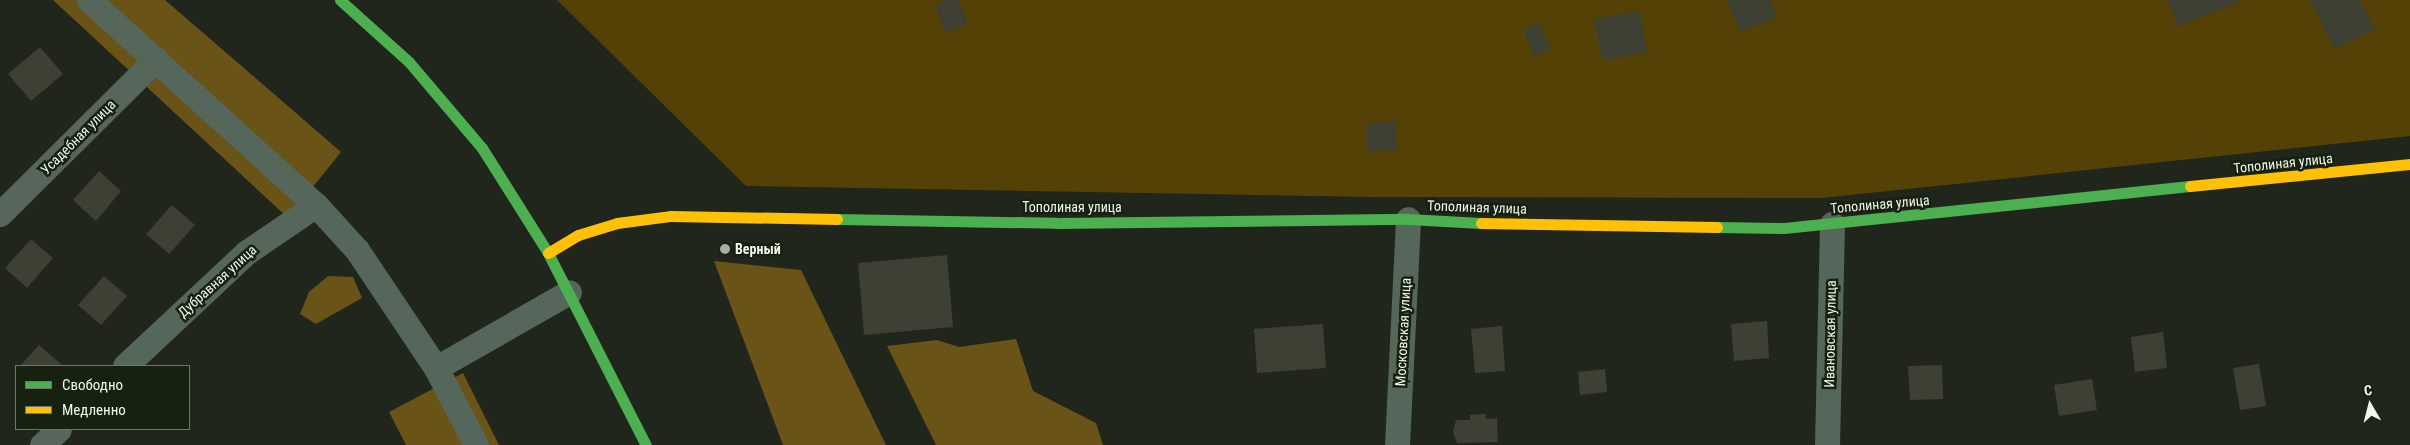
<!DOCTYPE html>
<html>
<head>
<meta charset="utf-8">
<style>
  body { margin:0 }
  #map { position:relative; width:2410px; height:445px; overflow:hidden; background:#21261c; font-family:"Roboto Condensed",sans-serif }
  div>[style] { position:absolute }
  .green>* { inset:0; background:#544105 }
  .forest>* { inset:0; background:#695316 }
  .building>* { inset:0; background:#3d4033 }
  .street>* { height:25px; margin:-12.5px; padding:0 12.5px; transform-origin:12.5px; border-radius:12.5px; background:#55665a }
  .fast>* { height:11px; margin:-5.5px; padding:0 5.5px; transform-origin:5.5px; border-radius:5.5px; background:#4caf50 }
  .slow>* { height:11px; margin:-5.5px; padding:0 5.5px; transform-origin:5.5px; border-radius:5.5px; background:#ffc107 }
  .dots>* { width:14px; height:14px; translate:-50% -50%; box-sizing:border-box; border:2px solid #17210f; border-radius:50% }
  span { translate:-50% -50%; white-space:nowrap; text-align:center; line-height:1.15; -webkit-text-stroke:5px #17210f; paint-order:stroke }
  .street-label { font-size:14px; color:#f0f8ec }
  .poi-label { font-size:14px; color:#f0f8ec; font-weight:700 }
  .left { translate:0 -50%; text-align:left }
  .legend { position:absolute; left:15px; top:365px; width:175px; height:65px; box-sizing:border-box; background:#17210f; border:1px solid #6e7767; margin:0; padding:6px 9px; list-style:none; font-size:15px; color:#f0f8ec }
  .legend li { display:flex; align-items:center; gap:10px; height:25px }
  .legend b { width:25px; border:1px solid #6e7767 }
  .north { position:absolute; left:2345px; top:380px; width:50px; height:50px; -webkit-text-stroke:4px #17210f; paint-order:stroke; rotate:352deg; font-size:14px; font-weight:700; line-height:20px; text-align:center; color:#f0f8ec }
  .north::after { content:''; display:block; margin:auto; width:18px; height:22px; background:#f0f8ec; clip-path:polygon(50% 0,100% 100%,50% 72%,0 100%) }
</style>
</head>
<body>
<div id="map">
  <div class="green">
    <i style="clip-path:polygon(557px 0,2410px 0,2410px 136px,1822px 198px,1375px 197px,746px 186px)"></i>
  </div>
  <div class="forest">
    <i style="clip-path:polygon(53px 0,165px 0,341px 152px,288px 218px)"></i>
    <i style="clip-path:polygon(714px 261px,801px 270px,886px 445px,783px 445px)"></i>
    <i style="clip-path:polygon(328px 276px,353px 277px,362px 298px,316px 324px,300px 314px,309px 292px)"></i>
    <i style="clip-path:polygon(1016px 339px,1033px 391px,1096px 423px,1103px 445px,936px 445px,887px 346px,937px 340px,959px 347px)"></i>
    <i style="clip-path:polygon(463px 373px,499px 445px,406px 445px,389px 412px)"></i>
  </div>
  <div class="building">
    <i style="clip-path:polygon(947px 0,958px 0,968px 23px,946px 33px,935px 5px)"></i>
    <i style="clip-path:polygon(1727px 0,1770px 0,1777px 17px,1740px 32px)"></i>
    <i style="clip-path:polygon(2167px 0,2241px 0,2241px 1px,2178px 26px)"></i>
    <i style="clip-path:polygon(2310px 0,2360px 0,2375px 29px,2335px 49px)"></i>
    <i style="clip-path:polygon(1640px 11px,1647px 52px,1602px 60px,1594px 19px)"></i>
    <i style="clip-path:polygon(1539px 23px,1551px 49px,1534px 56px,1523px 30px)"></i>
    <i style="clip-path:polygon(40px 47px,63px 74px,31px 101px,8px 74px)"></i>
    <i style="clip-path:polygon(1396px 122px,1397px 150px,1367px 151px,1366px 123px)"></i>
    <i style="clip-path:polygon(99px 171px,121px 191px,96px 221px,73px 200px)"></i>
    <i style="clip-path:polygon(172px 205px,195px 225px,169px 254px,146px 234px)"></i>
    <i style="clip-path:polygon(31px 239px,53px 258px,27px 288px,5px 268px)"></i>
    <i style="clip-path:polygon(947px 255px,953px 327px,864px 335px,858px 263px)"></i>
    <i style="clip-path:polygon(104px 276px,127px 296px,101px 325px,78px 305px)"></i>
    <i style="clip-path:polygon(1767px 321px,1769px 358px,1734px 361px,1731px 324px)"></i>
    <i style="clip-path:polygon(1323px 324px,1326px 368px,1257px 373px,1254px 329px)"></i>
    <i style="clip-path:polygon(1502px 326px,1505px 371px,1475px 373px,1471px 329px)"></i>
    <i style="clip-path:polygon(2163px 332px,2167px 368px,2135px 372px,2131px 337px)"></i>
    <i style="clip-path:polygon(39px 345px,63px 366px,20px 366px)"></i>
    <i style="clip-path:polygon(2259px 364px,2266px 406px,2240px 410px,2233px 368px)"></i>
    <i style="clip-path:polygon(1942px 365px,1943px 399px,1910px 400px,1908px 366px)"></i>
    <i style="clip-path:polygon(1605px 369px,1607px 392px,1580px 395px,1578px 372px)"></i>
    <i style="clip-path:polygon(2092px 379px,2097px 410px,2059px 416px,2054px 385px)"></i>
    <i style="clip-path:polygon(1486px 414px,1486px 419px,1497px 418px,1498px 442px,1457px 443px,1453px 432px,1456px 420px,1470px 420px,1470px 415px)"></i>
  </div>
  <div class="street">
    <i style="left:89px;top:0;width:306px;rotate:42.1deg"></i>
    <i style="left:316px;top:205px;width:61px;rotate:47.7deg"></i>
    <i style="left:357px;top:250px;width:142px;rotate:56.2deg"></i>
    <i style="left:436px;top:368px;width:153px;rotate:-29.7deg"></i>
    <i style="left:0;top:214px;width:220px;rotate:-44.8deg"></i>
    <i style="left:125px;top:366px;width:167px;rotate:-43.1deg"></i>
    <i style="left:247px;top:252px;width:83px;rotate:-34.3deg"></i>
    <i style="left:436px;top:368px;width:87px;rotate:62.5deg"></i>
    <i style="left:42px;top:445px;width:23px;rotate:-43deg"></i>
    <i style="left:1397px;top:445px;width:226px;rotate:-87.2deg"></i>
    <i style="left:1827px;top:445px;width:221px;rotate:-88.7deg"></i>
  </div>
  <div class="fast">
    <i style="left:340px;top:0;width:93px;rotate:41.9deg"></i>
    <i style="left:409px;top:62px;width:113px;rotate:49.7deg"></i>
    <i style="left:482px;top:148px;width:124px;rotate:57.8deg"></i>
    <i style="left:548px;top:253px;width:216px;rotate:63deg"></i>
    <i style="left:837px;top:219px;width:220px;rotate:1deg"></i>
    <i style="left:1057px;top:223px;width:351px;rotate:-0.7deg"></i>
    <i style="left:1408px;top:219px;width:73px;rotate:3.1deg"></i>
    <i style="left:1717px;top:227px;width:67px;rotate:0.9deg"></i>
    <i style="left:1784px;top:228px;width:408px;rotate:-5.9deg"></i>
  </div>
  <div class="slow">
    <i style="left:2190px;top:186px;width:221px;rotate:-5.7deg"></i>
    <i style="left:1481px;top:223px;width:236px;rotate:1deg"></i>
    <i style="left:548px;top:253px;width:35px;rotate:-31deg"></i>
    <i style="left:578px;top:235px;width:41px;rotate:-17.1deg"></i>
    <i style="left:617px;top:223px;width:53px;rotate:-7.5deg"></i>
    <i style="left:670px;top:216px;width:167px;rotate:1deg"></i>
  </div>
  <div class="dots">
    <i style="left:725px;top:249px;background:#a8aea3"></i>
  </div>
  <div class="street-label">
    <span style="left:78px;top:137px;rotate:-45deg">Усадебная улица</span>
    <span style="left:2283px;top:163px;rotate:-6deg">Тополиная улица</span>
    <span style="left:1880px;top:204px;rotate:-5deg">Тополиная улица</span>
    <span style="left:1072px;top:207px">Тополиная улица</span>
    <span style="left:1477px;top:207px;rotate:2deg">Тополиная улица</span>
    <span style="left:217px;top:281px;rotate:-42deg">Дубравная улица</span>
    <span style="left:1403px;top:332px;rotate:-87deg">Московская улица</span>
    <span style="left:1830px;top:334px;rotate:-89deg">Ивановская улица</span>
  </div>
  <div class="poi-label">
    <span class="left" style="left:735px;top:249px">Верный</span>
  </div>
  <ul class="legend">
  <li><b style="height:6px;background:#4caf50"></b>Свободно</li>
  <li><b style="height:6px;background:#ffc107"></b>Медленно</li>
  </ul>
  <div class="north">С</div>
</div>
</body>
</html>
